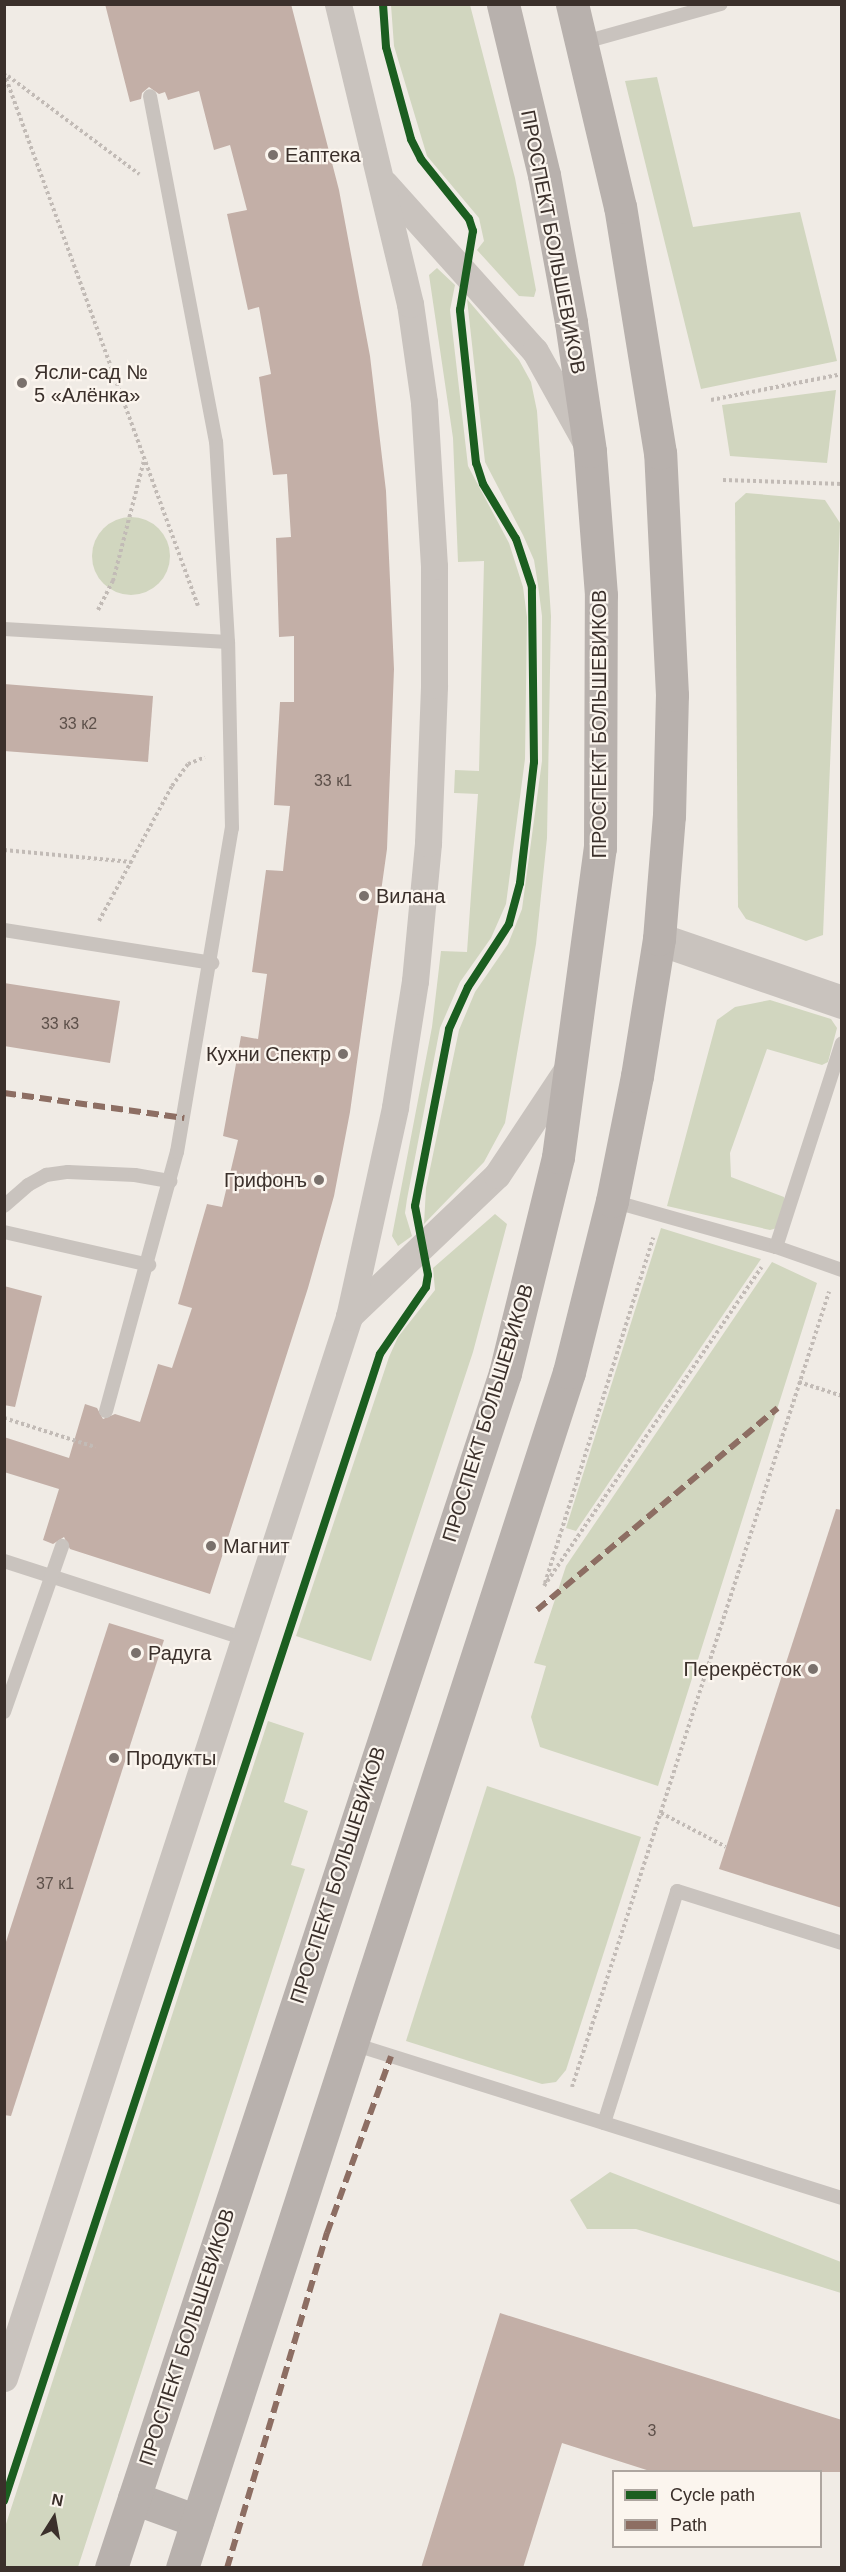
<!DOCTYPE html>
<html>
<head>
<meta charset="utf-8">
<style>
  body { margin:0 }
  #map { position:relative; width:846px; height:2572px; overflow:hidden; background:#f0ebe5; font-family:Helvetica,sans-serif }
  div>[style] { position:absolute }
  .green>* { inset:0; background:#d1d6bf }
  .round { border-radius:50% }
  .building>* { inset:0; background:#c3afa7 }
  .path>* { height:4px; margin-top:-2px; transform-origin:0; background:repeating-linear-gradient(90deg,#c2bbb6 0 3px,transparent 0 6px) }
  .service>* { height:14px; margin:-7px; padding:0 7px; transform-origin:7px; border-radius:7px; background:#c9c3be }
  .minor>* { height:27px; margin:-13.5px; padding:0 13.5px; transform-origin:13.5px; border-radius:13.5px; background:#c9c3be }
  .tertiary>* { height:33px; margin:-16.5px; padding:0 16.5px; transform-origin:16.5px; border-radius:16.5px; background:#c9c3be }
  .primary>* { height:33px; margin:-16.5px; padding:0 16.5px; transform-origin:16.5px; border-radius:16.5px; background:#b8b1ad }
  .quiet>* { height:6px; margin-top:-3px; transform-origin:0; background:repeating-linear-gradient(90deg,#8d6e63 0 12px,transparent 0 18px) }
  .cycleway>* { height:8px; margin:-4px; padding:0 4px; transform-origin:4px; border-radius:4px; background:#1b5e20 }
  .dots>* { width:16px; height:16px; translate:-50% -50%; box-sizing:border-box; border:3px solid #fbf5ee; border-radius:50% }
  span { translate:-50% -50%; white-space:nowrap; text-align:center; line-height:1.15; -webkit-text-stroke:4.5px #fbf5ee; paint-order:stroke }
  .number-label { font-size:16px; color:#5d504a }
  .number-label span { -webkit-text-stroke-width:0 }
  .poi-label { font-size:20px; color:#3b302b }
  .left { translate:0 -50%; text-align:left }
  .right { translate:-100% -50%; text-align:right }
  .street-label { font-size:20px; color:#3b302b }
  .frame { position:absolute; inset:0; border:6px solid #3b302b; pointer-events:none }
  .legend { position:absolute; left:612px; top:2470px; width:210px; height:78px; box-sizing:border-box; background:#fbf5ee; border:2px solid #aea6a0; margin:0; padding:8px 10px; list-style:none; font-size:18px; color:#3b302b }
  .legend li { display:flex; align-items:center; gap:12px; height:30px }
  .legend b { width:30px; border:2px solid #aea6a0 }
  .north { position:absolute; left:24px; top:2488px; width:60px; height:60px; -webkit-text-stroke:4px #fbf5ee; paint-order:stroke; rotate:11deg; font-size:16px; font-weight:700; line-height:24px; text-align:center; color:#3b302b }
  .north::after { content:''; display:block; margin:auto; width:21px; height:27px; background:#3b302b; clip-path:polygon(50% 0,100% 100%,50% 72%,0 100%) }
</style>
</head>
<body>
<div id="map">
  <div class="green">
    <i style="clip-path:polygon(391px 5px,470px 5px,515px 178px,536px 290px,534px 297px,519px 296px,477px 250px,484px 241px,479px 218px,427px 156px,394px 46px)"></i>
    <i style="clip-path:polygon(657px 77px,693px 227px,800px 212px,837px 361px,701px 389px,625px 81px)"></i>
    <i style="clip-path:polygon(437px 268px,455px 285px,450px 310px,468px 466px,509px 543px,523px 587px,527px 617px,525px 759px,506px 904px,491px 938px,460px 982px,440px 1028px,407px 1199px,405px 1213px,412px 1236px,398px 1246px,392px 1236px,432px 1027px,441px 951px,467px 952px,478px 794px,454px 793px,455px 770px,479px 771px,484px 561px,458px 562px,453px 438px,429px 275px)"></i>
    <i style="clip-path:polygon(467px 299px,519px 360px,531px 382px,537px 411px,551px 616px,547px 838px,536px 944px,505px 1123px,484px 1162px,424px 1224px,426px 1188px,459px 1030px,475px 992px,508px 944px,522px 909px,542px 761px,542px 616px,538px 585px,534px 560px,523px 535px,485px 462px)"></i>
    <i style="clip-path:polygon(836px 390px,827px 463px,730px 456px,722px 405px)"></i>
    <i style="clip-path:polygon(746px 493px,825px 500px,840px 523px,823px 935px,806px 941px,746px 919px,738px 907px,735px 503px)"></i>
    <i class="round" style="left:92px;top:517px;width:78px;height:78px"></i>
    <i style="clip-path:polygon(770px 1000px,831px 1019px,837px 1028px,828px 1062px,822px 1065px,767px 1049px,730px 1153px,731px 1177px,784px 1197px,786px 1204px,777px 1228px,770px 1230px,667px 1206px,717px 1020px,735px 1007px)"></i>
    <i style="clip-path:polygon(495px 1214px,507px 1224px,473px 1352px,371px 1661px,296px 1636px,389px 1357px,398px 1337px,435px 1290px,433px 1268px)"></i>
    <i style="clip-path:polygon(661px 1228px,761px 1259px,576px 1531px,566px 1528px)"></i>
    <i style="clip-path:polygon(772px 1262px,817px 1283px,658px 1786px,540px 1747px,531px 1717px,546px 1666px,534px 1663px,566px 1566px)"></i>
    <i style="clip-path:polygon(268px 1721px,304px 1733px,284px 1802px,308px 1811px,291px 1865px,305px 1869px,78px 2567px,5px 2567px,5px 2527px)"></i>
    <i style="clip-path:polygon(487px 1786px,641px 1837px,566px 2070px,556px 2082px,542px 2084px,406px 2041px)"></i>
    <i style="clip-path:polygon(610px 2172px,841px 2262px,841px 2293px,636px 2229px,587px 2229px,570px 2200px)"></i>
  </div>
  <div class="building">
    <i style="clip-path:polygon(105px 4px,291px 4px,339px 190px,370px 356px,386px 491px,394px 669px,387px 849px,350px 1112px,334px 1196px,308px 1288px,210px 1594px,70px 1549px,64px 1537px,53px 1544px,43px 1540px,59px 1489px,4px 1472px,4px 1437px,69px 1458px,85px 1404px,97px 1408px,103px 1419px,115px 1414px,140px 1422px,158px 1364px,172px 1368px,192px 1308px,178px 1304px,207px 1204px,222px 1207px,238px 1140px,223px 1136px,241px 1036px,258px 1039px,267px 974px,252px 972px,266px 870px,283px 871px,290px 806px,274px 805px,280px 702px,294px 702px,294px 636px,279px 637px,276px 538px,291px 537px,287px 474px,273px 475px,259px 377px,271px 374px,259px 307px,248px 310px,227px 214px,247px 210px,230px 145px,214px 150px,199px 91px,168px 100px,165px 92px,159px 94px,149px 87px,142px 93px,141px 99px,130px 102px)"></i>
    <i style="clip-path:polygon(4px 684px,153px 696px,148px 762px,4px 751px)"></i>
    <i style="clip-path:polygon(4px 983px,120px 1001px,110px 1063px,4px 1046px)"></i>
    <i style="clip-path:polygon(4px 1286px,42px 1296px,15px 1407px,4px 1405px)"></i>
    <i style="clip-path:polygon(836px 1509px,842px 1510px,842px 1908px,719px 1869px)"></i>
    <i style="clip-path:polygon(109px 1623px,164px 1640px,11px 2116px,4px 2115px,4px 1948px)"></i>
    <i style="clip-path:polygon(500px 2313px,842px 2420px,842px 2472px,653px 2472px,562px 2443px,523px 2568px,421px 2568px)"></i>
  </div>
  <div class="path">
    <i style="left:4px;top:73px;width:567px;rotate:70deg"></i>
    <i style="left:8px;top:76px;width:164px;rotate:36.8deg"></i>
    <i style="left:711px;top:400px;width:134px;rotate:-11.2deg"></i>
    <i style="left:723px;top:480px;width:119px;rotate:1.9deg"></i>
    <i style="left:98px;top:610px;width:33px;rotate:-63deg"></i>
    <i style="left:113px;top:581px;width:125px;rotate:-75.6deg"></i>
    <i style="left:4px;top:850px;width:128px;rotate:5.4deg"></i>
    <i style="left:99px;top:921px;width:153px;rotate:-61.6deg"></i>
    <i style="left:172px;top:786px;width:27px;rotate:-54deg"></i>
    <i style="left:188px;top:764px;width:18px;rotate:-22deg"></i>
    <i style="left:799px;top:1382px;width:45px;rotate:18deg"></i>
    <i style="left:4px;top:1418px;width:96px;rotate:17.7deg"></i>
    <i style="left:545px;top:1583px;width:362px;rotate:-72.6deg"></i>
    <i style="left:544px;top:1586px;width:386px;rotate:-55.7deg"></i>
    <i style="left:661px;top:1813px;width:73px;rotate:27.6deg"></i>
    <i style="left:572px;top:2087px;width:836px;rotate:-72.09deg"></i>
  </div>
  <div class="service">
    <i style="left:581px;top:43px;width:145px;rotate:-15.6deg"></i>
    <i style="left:4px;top:629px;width:224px;rotate:3.3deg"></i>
    <i style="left:4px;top:930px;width:211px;rotate:9deg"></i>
    <i style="left:612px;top:1201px;width:170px;rotate:15.7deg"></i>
    <i style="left:776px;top:1247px;width:70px;rotate:19.2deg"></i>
    <i style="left:4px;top:1206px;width:32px;rotate:-41deg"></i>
    <i style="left:28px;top:1185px;width:21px;rotate:-29deg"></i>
    <i style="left:46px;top:1175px;width:22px;rotate:-8deg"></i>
    <i style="left:68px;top:1172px;width:67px;rotate:2.6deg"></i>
    <i style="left:135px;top:1175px;width:36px;rotate:10deg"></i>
    <i style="left:4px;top:1232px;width:149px;rotate:12.8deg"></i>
    <i style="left:776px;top:1247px;width:214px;rotate:-72.1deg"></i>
    <i style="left:106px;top:1411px;width:269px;rotate:-74.7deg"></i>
    <i style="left:177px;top:1152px;width:329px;rotate:-80.4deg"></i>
    <i style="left:232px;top:828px;width:186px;rotate:-91.2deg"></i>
    <i style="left:228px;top:642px;width:200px;rotate:-93.4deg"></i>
    <i style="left:216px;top:442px;width:352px;rotate:-100.8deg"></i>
    <i style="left:4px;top:1561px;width:251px;rotate:17.9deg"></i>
    <i style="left:4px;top:1712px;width:176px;rotate:-70.7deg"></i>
    <i style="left:350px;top:2043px;width:516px;rotate:17.49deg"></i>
    <i style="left:604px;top:2123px;width:243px;rotate:-72.5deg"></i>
    <i style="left:677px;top:1891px;width:173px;rotate:17.5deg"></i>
  </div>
  <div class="minor">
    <i style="left:385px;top:184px;width:224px;rotate:48.1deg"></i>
    <i style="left:535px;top:351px;width:103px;rotate:60.9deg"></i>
    <i style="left:349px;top:1316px;width:204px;rotate:-43.6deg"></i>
    <i style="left:497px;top:1175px;width:132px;rotate:-56.4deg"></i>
    <i style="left:4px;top:2378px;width:1116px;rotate:-71.99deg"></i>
    <i style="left:349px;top:1317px;width:215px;rotate:-77.6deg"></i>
    <i style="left:395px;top:1107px;width:128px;rotate:-81deg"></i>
    <i style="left:415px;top:981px;width:139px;rotate:-84.6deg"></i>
    <i style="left:428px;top:843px;width:158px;rotate:-87.8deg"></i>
    <i style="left:434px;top:685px;width:119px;rotate:-90deg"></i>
    <i style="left:434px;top:566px;width:164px;rotate:-93.5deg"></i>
    <i style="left:424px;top:402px;width:99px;rotate:-98.1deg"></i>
    <i style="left:410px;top:304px;width:309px;rotate:-103.5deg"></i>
  </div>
  <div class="tertiary">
    <i style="left:659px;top:939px;width:194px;rotate:19deg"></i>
  </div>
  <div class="primary">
    <i style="left:134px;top:2498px;width:67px;rotate:20.1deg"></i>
    <i style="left:111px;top:2568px;width:1258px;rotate:-71.75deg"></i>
    <i style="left:505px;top:1373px;width:222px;rotate:-76.2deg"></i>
    <i style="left:558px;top:1157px;width:312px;rotate:-82.3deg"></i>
    <i style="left:600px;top:848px;width:253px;rotate:-89.8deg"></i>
    <i style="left:601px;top:595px;width:144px;rotate:-94.4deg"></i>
    <i style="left:590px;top:451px;width:130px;rotate:-98.4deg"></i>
    <i style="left:571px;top:322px;width:149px;rotate:-100.4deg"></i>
    <i style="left:544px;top:175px;width:176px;rotate:-103.5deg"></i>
    <i style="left:182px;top:2568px;width:1257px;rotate:-72.07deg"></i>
    <i style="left:569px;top:1372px;width:176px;rotate:-75.9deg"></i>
    <i style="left:612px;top:1201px;width:127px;rotate:-78.7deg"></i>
    <i style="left:637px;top:1076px;width:139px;rotate:-80.9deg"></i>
    <i style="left:659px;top:939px;width:123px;rotate:-85.4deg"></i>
    <i style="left:669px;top:816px;width:121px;rotate:-88.6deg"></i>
    <i style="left:672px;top:695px;width:242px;rotate:-92.8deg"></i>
    <i style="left:660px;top:453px;width:249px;rotate:-99.2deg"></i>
    <i style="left:620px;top:207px;width:209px;rotate:-103.3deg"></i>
  </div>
  <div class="quiet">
    <i style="left:4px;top:1093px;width:182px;rotate:7.9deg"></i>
    <i style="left:537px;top:1610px;width:314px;rotate:-40deg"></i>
    <i style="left:227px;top:2568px;width:350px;rotate:-73.4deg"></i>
    <i style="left:327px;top:2233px;width:188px;rotate:-70.1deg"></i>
  </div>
  <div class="cycleway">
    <i style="left:4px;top:2501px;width:1207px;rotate:-71.85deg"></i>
    <i style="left:380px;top:1354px;width:81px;rotate:-55.5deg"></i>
    <i style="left:426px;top:1287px;width:12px;rotate:-81deg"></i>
    <i style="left:428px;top:1275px;width:70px;rotate:-100.7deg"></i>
    <i style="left:415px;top:1206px;width:180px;rotate:-79.1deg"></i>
    <i style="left:449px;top:1029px;width:46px;rotate:-65.7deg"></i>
    <i style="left:468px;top:987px;width:75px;rotate:-56.9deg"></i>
    <i style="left:509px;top:924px;width:42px;rotate:-75deg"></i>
    <i style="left:520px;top:883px;width:122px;rotate:-83.4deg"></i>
    <i style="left:534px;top:762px;width:175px;rotate:-90.7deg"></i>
    <i style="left:532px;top:587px;width:51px;rotate:-108.4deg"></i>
    <i style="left:516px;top:539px;width:64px;rotate:-121deg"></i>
    <i style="left:483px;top:484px;width:22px;rotate:-108deg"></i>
    <i style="left:476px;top:463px;width:154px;rotate:-96deg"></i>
    <i style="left:460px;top:310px;width:80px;rotate:-80.7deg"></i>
    <i style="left:473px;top:231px;width:13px;rotate:-108deg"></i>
    <i style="left:469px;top:219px;width:77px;rotate:-128.7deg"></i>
    <i style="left:421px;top:159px;width:22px;rotate:-117deg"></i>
    <i style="left:411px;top:139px;width:95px;rotate:-105.2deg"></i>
    <i style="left:386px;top:47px;width:43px;rotate:-94deg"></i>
  </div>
  <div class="dots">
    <i style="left:273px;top:155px;background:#7a716c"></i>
    <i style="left:22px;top:383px;background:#7a716c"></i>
    <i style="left:364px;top:896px;background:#7a716c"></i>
    <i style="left:343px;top:1054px;background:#7a716c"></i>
    <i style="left:319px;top:1180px;background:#7a716c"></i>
    <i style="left:211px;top:1546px;background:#7a716c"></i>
    <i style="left:136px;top:1653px;background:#7a716c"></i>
    <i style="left:813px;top:1669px;background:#7a716c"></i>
    <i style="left:114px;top:1758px;background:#7a716c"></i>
  </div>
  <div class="number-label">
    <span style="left:78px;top:724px">33 к2</span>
    <span style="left:333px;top:781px">33 к1</span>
    <span style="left:60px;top:1024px">33 к3</span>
    <span style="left:55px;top:1884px">37 к1</span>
    <span style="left:652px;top:2431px">3</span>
  </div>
  <div class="poi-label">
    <span class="left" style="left:285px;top:155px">Еаптека</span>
    <span class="left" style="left:34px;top:384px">Ясли-сад №<br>5 «Алёнка»</span>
    <span class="left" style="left:376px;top:896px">Вилана</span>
    <span class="right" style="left:331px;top:1054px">Кухни Спектр</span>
    <span class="right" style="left:307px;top:1180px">Грифонъ</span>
    <span class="left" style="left:223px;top:1546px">Магнит</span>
    <span class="left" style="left:148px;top:1653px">Радуга</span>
    <span class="right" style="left:801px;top:1669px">Перекрёсток</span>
    <span class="left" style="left:126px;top:1758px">Продукты</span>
  </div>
  <div class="street-label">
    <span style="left:553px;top:242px;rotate:79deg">ПРОСПЕКТ БОЛЬШЕВИКОВ</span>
    <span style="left:599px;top:724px;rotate:-90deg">ПРОСПЕКТ БОЛЬШЕВИКОВ</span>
    <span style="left:488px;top:1413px;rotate:-73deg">ПРОСПЕКТ БОЛЬШЕВИКОВ</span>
    <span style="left:338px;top:1875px;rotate:-72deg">ПРОСПЕКТ БОЛЬШЕВИКОВ</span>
    <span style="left:187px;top:2337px;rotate:-72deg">ПРОСПЕКТ БОЛЬШЕВИКОВ</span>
  </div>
  <div class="frame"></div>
  <ul class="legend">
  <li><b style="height:8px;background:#1b5e20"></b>Cycle path</li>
  <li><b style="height:8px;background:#8d6e63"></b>Path</li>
  </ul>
  <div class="north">N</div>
</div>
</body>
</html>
